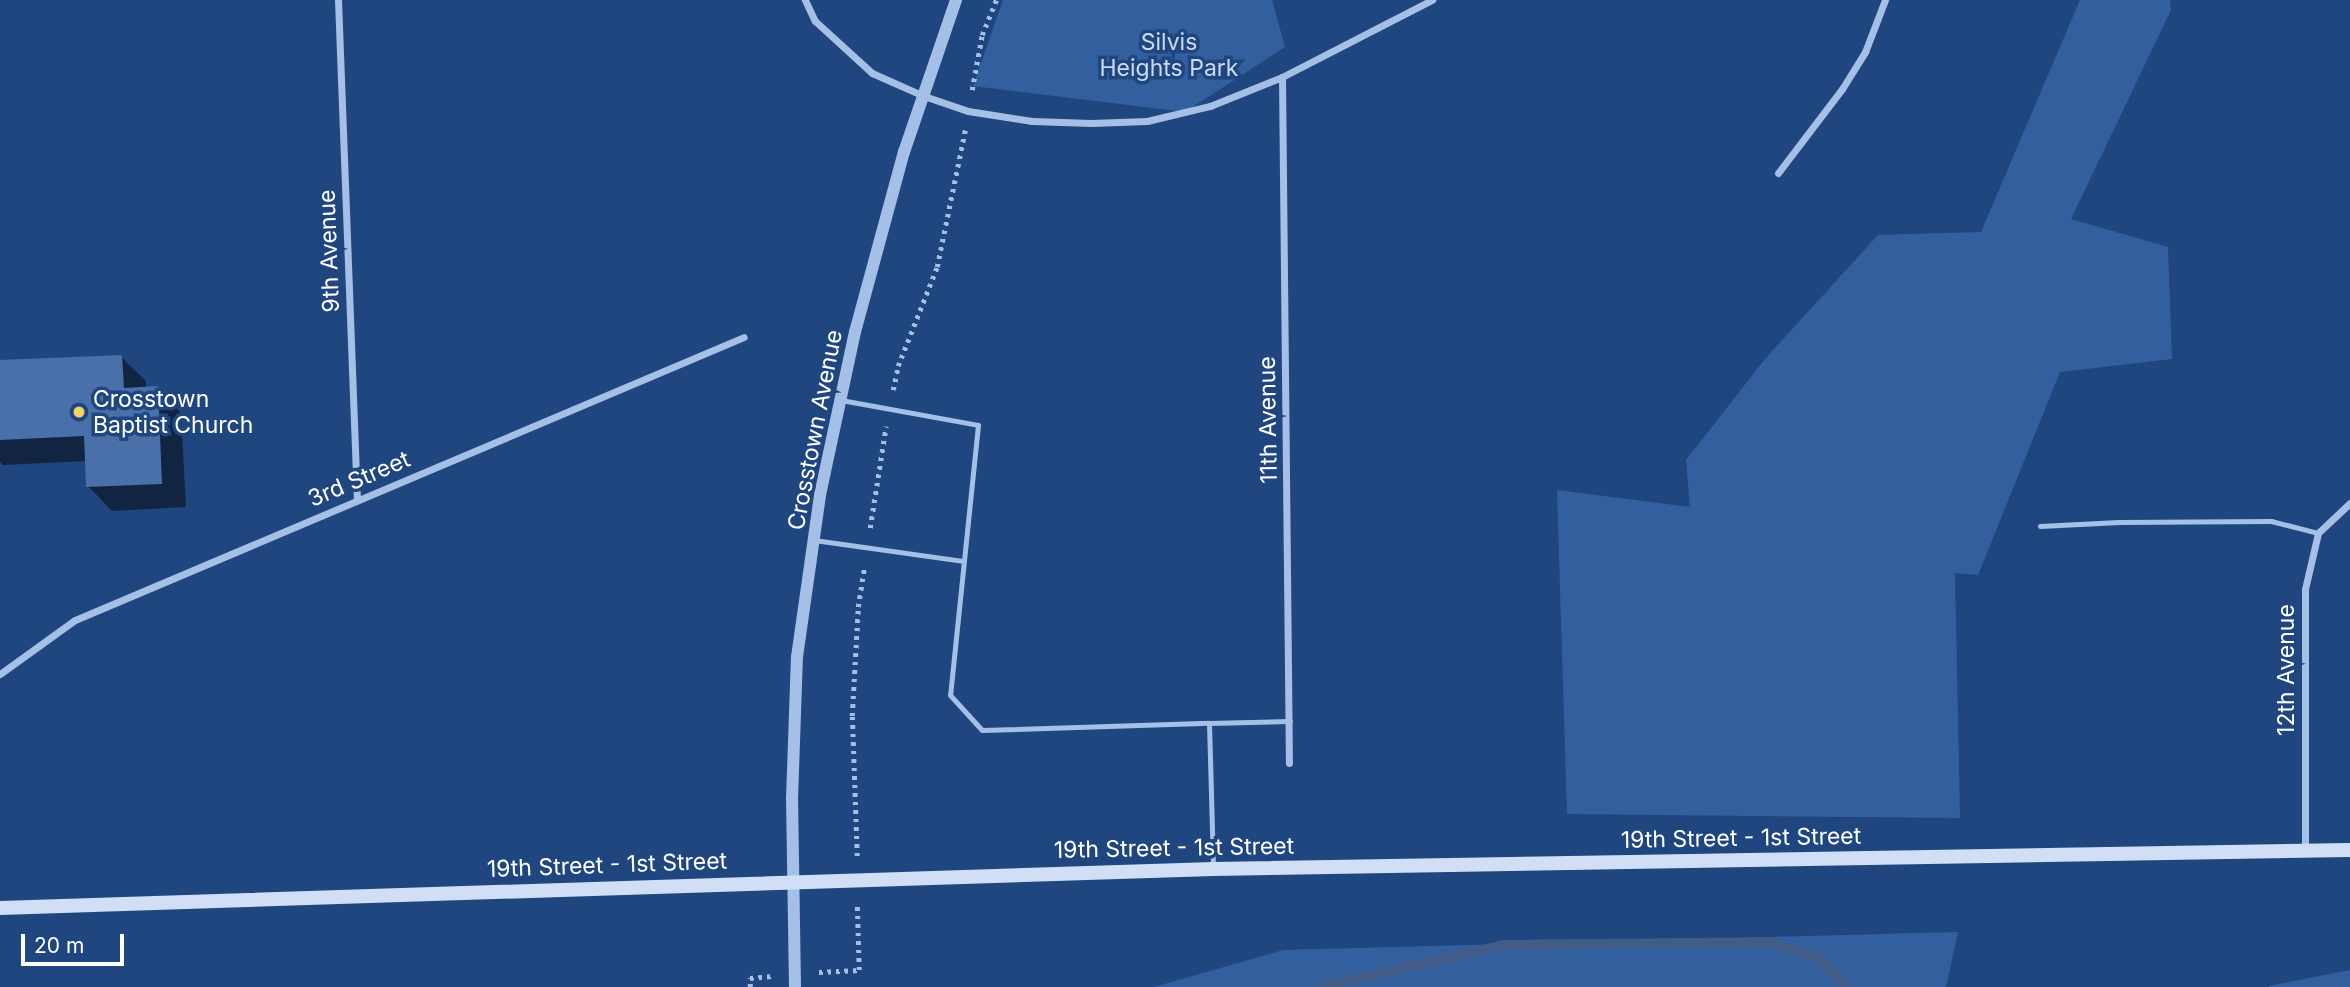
<!DOCTYPE html>
<html>
<head>
<meta charset="utf-8">
<style>
  body { margin:0 }
  #map { position:relative; width:2350px; height:987px; overflow:hidden; background:#20467f; font-family:Inter,sans-serif }
  div>[style] { position:absolute }
  .green>* { inset:0; background:#345f9e }
  .shadow>* { inset:0; background:#0007 }
  .stream>* { height:10px; margin:-5px; padding:0 5px; transform-origin:5px; border-radius:5px; background:#415d87 }
  .building>* { inset:0; background:#4970a9 }
  .path>* { height:4.5px; margin-top:-2.25px; transform-origin:0; background:repeating-linear-gradient(90deg,#a5c0e7 0 3.5px,transparent 0 8.5px) }
  .service>* { height:5px; margin:-2.5px; padding:0 2.5px; transform-origin:2.5px; border-radius:2.5px; background:#a5c0e7 }
  .minor>* { height:7px; margin:-3.5px; padding:0 3.5px; transform-origin:3.5px; border-radius:3.5px; background:#a5c0e7 }
  .tertiary>* { height:12px; margin:-6px; padding:0 6px; transform-origin:6px; border-radius:6px; background:#a5c0e7 }
  .secondary>* { height:14px; margin:-7px; padding:0 7px; transform-origin:7px; border-radius:7px; background:#d0dff6 }
  .dots>* { width:19px; height:19px; translate:-50% -50%; box-sizing:border-box; border:4px solid #20467f; border-radius:50% }
  span { translate:-50% -50%; white-space:nowrap; text-align:center; line-height:1.15; -webkit-text-stroke:7px #20467f; paint-order:stroke }
  .park-label { font-size:23px; color:#c9dbf6 }
  .street-label { font-size:23px; color:#fff }
  .poi-label { font-size:23px; color:#fff }
  .left { translate:0 -50%; text-align:left }
  .scale { position:absolute; left:21px; top:934px; width:103px; height:32px; box-sizing:border-box; border:4px solid #fff; border-top:0; padding-left:9px; font-size:21px; line-height:24px; white-space:nowrap; color:#fff; -webkit-text-stroke:5px #20467f; paint-order:stroke }
</style>
</head>
<body>
<div id="map">
  <div class="green">
    <i style="clip-path:polygon(1003px 0,1272px 0,1285px 47px,1185px 112px,973px 86px)"></i>
    <i style="clip-path:polygon(2080px 0,2170px 0,2171px 10px,2071px 219px,2168px 247px,2172px 359px,2060px 372px,1978px 575px,1955px 573px,1960px 818px,1567px 814px,1557px 490px,1690px 507px,1686px 460px,1765px 359px,1878px 235px,1981px 232px)"></i>
    <i style="clip-path:polygon(1958px 932px,1946px 987px,1154px 987px,1283px 950px)"></i>
    <i style="clip-path:polygon(2350px 970px,2350px 987px,2269px 987px,2269px 986px)"></i>
  </div>
  <div class="shadow">
    <i style="clip-path:polygon(121px 357px,146px 381px,146px 389px,157px 388px,181px 413px,186px 507px,112px 511px,88px 486px,87px 461px,3px 465px,0 462px,0 362px)"></i>
  </div>
  <div class="stream">
    <i style="left:1320px;top:987px;width:188px;rotate:-12.9deg"></i>
    <i style="left:1503px;top:945px;width:266px;rotate:-0.6deg"></i>
    <i style="left:1769px;top:942px;width:55px;rotate:18.1deg"></i>
    <i style="left:1821px;top:959px;width:39px;rotate:46deg"></i>
  </div>
  <div class="building">
    <i style="clip-path:polygon(122px 355px,124px 388px,158px 386px,162px 484px,86px 487px,84px 436px,0 440px,0 360px)"></i>
  </div>
  <div class="path">
    <i style="left:972px;top:90px;width:56px;rotate:-79.7deg"></i>
    <i style="left:982px;top:35px;width:38px;rotate:-68deg"></i>
    <i style="left:893px;top:390px;width:25px;rotate:-78deg"></i>
    <i style="left:898px;top:366px;width:106px;rotate:-68.5deg"></i>
    <i style="left:937px;top:267px;width:140px;rotate:-78.4deg"></i>
    <i style="left:870px;top:528px;width:103px;rotate:-81.1deg"></i>
    <i style="left:857px;top:856px;width:140px;rotate:-92deg"></i>
    <i style="left:852px;top:716px;width:109px;rotate:-86.8deg"></i>
    <i style="left:858px;top:607px;width:39px;rotate:-81deg"></i>
    <i style="left:819px;top:972px;width:40px;rotate:-2.9deg"></i>
    <i style="left:859px;top:970px;width:67px;rotate:-91.7deg"></i>
    <i style="left:750px;top:987px;width:9px;rotate:-90deg"></i>
    <i style="left:750px;top:978px;width:22px;rotate:-5deg"></i>
  </div>
  <div class="service">
    <i style="left:841px;top:400px;width:139px;rotate:10.3deg"></i>
    <i style="left:978px;top:425px;width:271px;rotate:95.9deg"></i>
    <i style="left:950px;top:695px;width:47px;rotate:47.6deg"></i>
    <i style="left:982px;top:730px;width:227px;rotate:-1.8deg"></i>
    <i style="left:2040px;top:526px;width:79px;rotate:-2.9deg"></i>
    <i style="left:2119px;top:522px;width:152px;rotate:-0.4deg"></i>
    <i style="left:2271px;top:521px;width:49px;rotate:14.3deg"></i>
    <i style="left:814px;top:540px;width:150px;rotate:8deg"></i>
    <i style="left:1213px;top:866px;width:143px;rotate:-91.6deg"></i>
    <i style="left:1209px;top:723px;width:81px;rotate:-1.4deg"></i>
  </div>
  <div class="minor">
    <i style="left:338px;top:0;width:501px;rotate:87.83deg"></i>
    <i style="left:805px;top:0;width:23px;rotate:65deg"></i>
    <i style="left:815px;top:21px;width:77px;rotate:42.4deg"></i>
    <i style="left:872px;top:73px;width:57px;rotate:23.9deg"></i>
    <i style="left:924px;top:96px;width:46px;rotate:18.8deg"></i>
    <i style="left:968px;top:111px;width:65px;rotate:8.9deg"></i>
    <i style="left:1032px;top:121px;width:59px;rotate:1.9deg"></i>
    <i style="left:1091px;top:123px;width:56px;rotate:-2deg"></i>
    <i style="left:1147px;top:121px;width:65px;rotate:-13.4deg"></i>
    <i style="left:1210px;top:106px;width:78px;rotate:-21.9deg"></i>
    <i style="left:1282px;top:77px;width:169px;rotate:-27.2deg"></i>
    <i style="left:1282px;top:77px;width:686px;rotate:89.42deg"></i>
    <i style="left:1778px;top:173px;width:106px;rotate:-52.7deg"></i>
    <i style="left:1842px;top:89px;width:44px;rotate:-58.1deg"></i>
    <i style="left:1865px;top:52px;width:56px;rotate:-69deg"></i>
    <i style="left:0;top:674px;width:92px;rotate:-35.8deg"></i>
    <i style="left:75px;top:620px;width:726px;rotate:-22.93deg"></i>
    <i style="left:2305px;top:851px;width:262px;rotate:-90deg"></i>
    <i style="left:2305px;top:589px;width:57px;rotate:-76.9deg"></i>
    <i style="left:2318px;top:533px;width:44px;rotate:-43.2deg"></i>
  </div>
  <div class="tertiary">
    <i style="left:795px;top:987px;width:188px;rotate:-90.9deg"></i>
    <i style="left:792px;top:799px;width:142px;rotate:-88deg"></i>
    <i style="left:797px;top:657px;width:164px;rotate:-81.9deg"></i>
    <i style="left:820px;top:495px;width:167px;rotate:-77.9deg"></i>
    <i style="left:855px;top:332px;width:187px;rotate:-74.8deg"></i>
    <i style="left:904px;top:152px;width:161px;rotate:-71.1deg"></i>
  </div>
  <div class="secondary">
    <i style="left:0;top:908px;width:1214px;rotate:-1.84deg"></i>
    <i style="left:1213px;top:869px;width:1137px;rotate:-0.96deg"></i>
  </div>
  <div class="dots">
    <i style="left:79px;top:412px;background:#f5d266"></i>
  </div>
  <div class="park-label">
    <span style="left:1169px;top:55px">Silvis<br>Heights Park</span>
  </div>
  <div class="street-label">
    <span style="left:329px;top:251px;rotate:-92deg">9th Avenue</span>
    <span style="left:1268px;top:420px;rotate:-91deg">11th Avenue</span>
    <span style="left:815px;top:430px;rotate:-79deg">Crosstown Avenue</span>
    <span style="left:359px;top:479px;rotate:-23deg">3rd Street</span>
    <span style="left:2286px;top:670px;rotate:-90deg">12th Avenue</span>
    <span style="left:1741px;top:838px;rotate:-1deg">19th Street - 1st Street</span>
    <span style="left:1174px;top:848px;rotate:-1deg">19th Street - 1st Street</span>
    <span style="left:607px;top:865px;rotate:-2deg">19th Street - 1st Street</span>
  </div>
  <div class="poi-label">
    <span class="left" style="left:93px;top:412px">Crosstown<br>Baptist Church</span>
  </div>
  <div class="scale">20 m</div>
</div>
</body>
</html>
